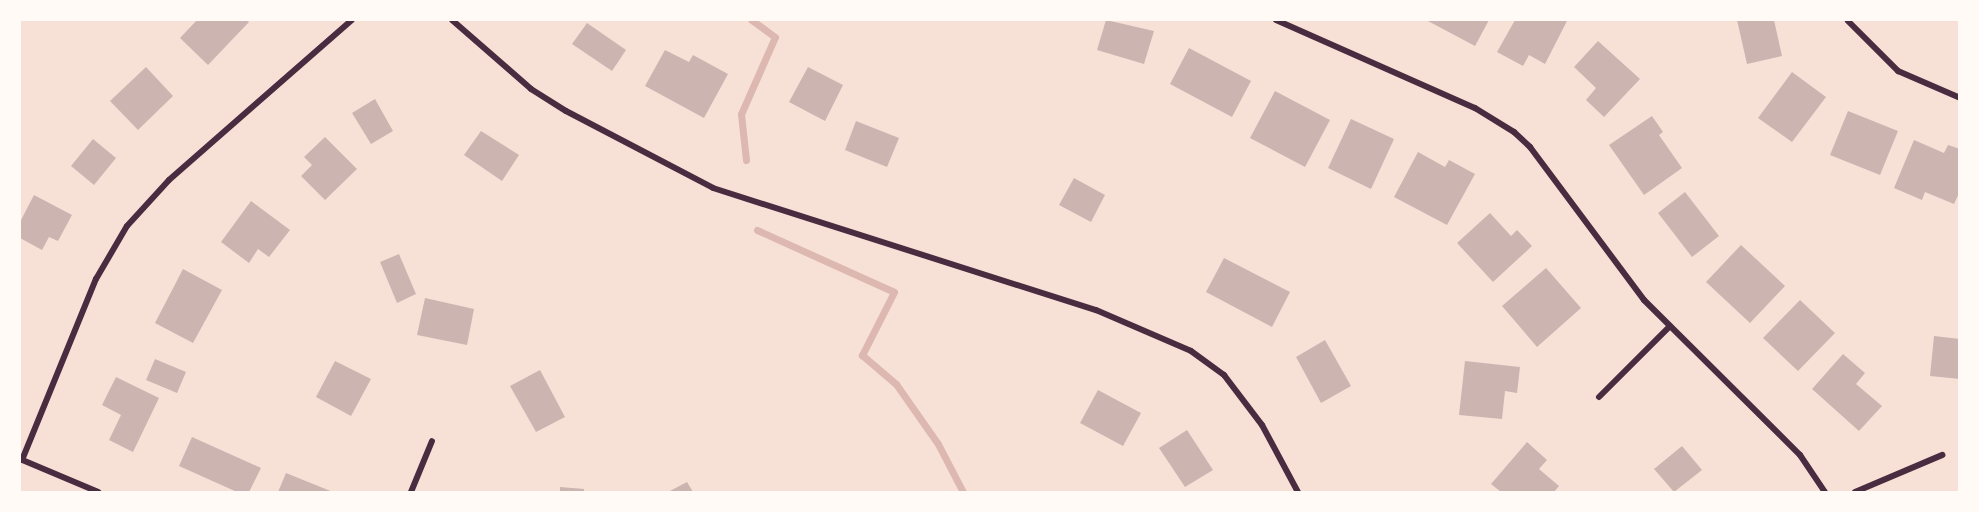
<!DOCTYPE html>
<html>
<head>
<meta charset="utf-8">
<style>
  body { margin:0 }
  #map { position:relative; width:1979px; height:512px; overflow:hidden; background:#f7e1d7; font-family:Arial,sans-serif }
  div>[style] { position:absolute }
  .stream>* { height:7px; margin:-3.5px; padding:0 3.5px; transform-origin:3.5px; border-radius:3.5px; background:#dcb8b0 }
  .building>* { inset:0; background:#ccb4b1 }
  .minor>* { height:6px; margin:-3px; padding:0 3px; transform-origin:3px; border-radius:3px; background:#4a2c40 }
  span { translate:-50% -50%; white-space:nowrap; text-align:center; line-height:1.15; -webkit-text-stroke:4.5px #fffaf5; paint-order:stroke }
  .frame { position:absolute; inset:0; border:21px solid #fffaf5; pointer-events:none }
</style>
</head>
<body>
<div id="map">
  <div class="stream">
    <i style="left:746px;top:160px;width:46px;rotate:-96.2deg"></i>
    <i style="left:741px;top:114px;width:84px;rotate:-66.2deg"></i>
    <i style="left:775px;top:37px;width:29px;rotate:-144deg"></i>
    <i style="left:757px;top:230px;width:150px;rotate:24.3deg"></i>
    <i style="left:894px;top:292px;width:71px;rotate:116.9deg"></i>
    <i style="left:862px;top:355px;width:45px;rotate:40.5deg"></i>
    <i style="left:896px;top:384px;width:73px;rotate:55deg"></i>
    <i style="left:938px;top:444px;width:54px;rotate:62.5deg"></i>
  </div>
  <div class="building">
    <i style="clip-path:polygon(197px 20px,246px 20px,249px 22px,208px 65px,180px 38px)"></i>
    <i style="clip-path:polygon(1106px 20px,1154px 31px,1144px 64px,1097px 50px)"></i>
    <i style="clip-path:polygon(1426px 20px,1489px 20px,1475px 46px)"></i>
    <i style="clip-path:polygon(1515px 20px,1567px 21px,1545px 64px,1529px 55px,1523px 66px,1497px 52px)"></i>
    <i style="clip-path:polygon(1737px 20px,1774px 20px,1782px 56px,1747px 64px)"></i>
    <i style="clip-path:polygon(587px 23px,626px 50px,612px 71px,572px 44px)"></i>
    <i style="clip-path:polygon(1598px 41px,1640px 79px,1604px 117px,1586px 100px,1596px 88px,1574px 67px)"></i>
    <i style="clip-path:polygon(1189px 48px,1251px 81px,1232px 117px,1170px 84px)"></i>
    <i style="clip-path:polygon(665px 50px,689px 62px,693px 55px,728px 74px,704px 118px,645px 86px)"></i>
    <i style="clip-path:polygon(146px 67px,173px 96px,138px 130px,110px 101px)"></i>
    <i style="clip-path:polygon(808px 67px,843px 85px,825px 121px,789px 102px)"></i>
    <i style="clip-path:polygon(1792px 72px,1826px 97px,1792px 142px,1758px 118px)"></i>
    <i style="clip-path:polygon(1275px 91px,1330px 120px,1305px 167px,1250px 138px)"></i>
    <i style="clip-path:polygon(375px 99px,393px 131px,371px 144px,352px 113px)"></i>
    <i style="clip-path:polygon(1848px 111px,1898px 131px,1880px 175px,1830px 155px)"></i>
    <i style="clip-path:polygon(1652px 116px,1663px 132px,1659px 135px,1682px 168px,1644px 195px,1609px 145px)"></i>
    <i style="clip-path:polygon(1351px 119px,1394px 139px,1371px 189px,1328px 168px)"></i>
    <i style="clip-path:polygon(856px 121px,899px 138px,887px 167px,845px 150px)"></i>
    <i style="clip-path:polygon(481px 131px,519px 155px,502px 181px,464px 155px)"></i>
    <i style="clip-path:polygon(325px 137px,357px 169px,325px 200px,301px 176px,312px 165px,304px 157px)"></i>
    <i style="clip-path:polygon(93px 139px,116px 158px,94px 185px,71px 166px)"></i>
    <i style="clip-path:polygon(1914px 140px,1944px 153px,1948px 145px,1960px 149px,1960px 191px,1954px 204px,1925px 192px,1922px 200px,1894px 188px)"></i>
    <i style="clip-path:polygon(1418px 152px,1445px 167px,1449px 160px,1475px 174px,1447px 225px,1394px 197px)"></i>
    <i style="clip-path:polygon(1074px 178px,1105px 195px,1091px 222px,1059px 205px)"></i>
    <i style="clip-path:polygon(1685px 192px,1719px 236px,1692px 257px,1658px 213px)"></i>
    <i style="clip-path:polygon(34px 195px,72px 215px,58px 241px,49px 237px,42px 250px,20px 238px,20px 222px)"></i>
    <i style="clip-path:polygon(251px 201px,290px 230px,269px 257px,258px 249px,249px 263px,221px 242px)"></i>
    <i style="clip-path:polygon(1490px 213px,1511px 236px,1517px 230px,1532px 246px,1493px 282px,1457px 243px)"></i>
    <i style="clip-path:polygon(1741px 245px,1785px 286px,1750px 323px,1706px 282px)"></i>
    <i style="clip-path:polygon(399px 254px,416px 294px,397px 303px,380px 262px)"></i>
    <i style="clip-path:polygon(1224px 258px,1290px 292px,1272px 327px,1206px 292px)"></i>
    <i style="clip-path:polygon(1546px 268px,1581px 308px,1537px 347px,1502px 306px)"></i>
    <i style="clip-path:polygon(183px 269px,222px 290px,193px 343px,155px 323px)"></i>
    <i style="clip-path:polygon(425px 298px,474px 309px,467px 345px,417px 335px)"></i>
    <i style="clip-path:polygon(1800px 300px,1835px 333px,1798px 371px,1763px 338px)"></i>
    <i style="clip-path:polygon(1934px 336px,1960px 339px,1960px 379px,1930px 376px)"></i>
    <i style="clip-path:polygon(1325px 340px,1351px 386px,1321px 403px,1296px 357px)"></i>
    <i style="clip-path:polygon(1843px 354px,1865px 373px,1856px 384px,1882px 406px,1859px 431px,1812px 389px)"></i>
    <i style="clip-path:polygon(155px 359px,186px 372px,177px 393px,146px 380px)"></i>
    <i style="clip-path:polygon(335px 361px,371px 379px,351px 416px,316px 397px)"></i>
    <i style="clip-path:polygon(1465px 361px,1520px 367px,1517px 393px,1505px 391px,1502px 419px,1459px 415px)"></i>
    <i style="clip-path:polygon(540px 370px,565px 417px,536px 432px,510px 386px)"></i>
    <i style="clip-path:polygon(116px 377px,159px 398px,133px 452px,109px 440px,121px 415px,102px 405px)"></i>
    <i style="clip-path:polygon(1098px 390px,1141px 413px,1123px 446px,1080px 423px)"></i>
    <i style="clip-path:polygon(1187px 430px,1213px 470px,1185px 487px,1159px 448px)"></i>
    <i style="clip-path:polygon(192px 437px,261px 468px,249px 492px,237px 492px,179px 466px)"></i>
    <i style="clip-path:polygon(1527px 442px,1547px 460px,1539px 469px,1559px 486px,1554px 492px,1501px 492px,1491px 484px)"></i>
    <i style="clip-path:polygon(1682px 446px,1702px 470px,1674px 492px,1654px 469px)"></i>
    <i style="clip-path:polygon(286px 473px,333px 492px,278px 492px)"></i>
    <i style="clip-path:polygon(687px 482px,693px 492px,668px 492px)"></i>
    <i style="clip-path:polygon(560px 487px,584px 489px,584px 492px,560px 492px)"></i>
  </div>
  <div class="minor">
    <i style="left:452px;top:20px;width:105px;rotate:41.1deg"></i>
    <i style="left:531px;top:89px;width:41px;rotate:32.2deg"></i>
    <i style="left:566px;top:111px;width:166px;rotate:27.6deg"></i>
    <i style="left:713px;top:188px;width:402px;rotate:17.7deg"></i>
    <i style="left:1096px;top:310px;width:103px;rotate:23.3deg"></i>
    <i style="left:1191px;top:351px;width:41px;rotate:36deg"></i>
    <i style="left:1224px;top:375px;width:63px;rotate:52.8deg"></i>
    <i style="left:1262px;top:425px;width:76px;rotate:61.8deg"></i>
    <i style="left:1276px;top:20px;width:218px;rotate:23.9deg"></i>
    <i style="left:1475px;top:108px;width:46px;rotate:31.6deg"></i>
    <i style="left:1514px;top:132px;width:22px;rotate:43deg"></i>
    <i style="left:1530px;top:147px;width:191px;rotate:53.3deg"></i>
    <i style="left:1644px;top:300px;width:220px;rotate:44.8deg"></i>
    <i style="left:1800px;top:455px;width:45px;rotate:56deg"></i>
    <i style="left:1848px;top:21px;width:71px;rotate:45deg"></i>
    <i style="left:1898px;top:71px;width:68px;rotate:23.5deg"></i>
    <i style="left:1599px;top:397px;width:100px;rotate:-45deg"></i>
    <i style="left:20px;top:459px;width:85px;rotate:22.9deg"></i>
    <i style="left:22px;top:460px;width:196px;rotate:-67.8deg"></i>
    <i style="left:96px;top:279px;width:61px;rotate:-59.7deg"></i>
    <i style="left:127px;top:226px;width:62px;rotate:-47.6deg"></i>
    <i style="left:169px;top:180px;width:243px;rotate:-41.2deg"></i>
    <i style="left:411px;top:492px;width:55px;rotate:-67.6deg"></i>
    <i style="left:1855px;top:492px;width:95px;rotate:-23deg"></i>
  </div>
  <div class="frame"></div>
</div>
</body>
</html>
